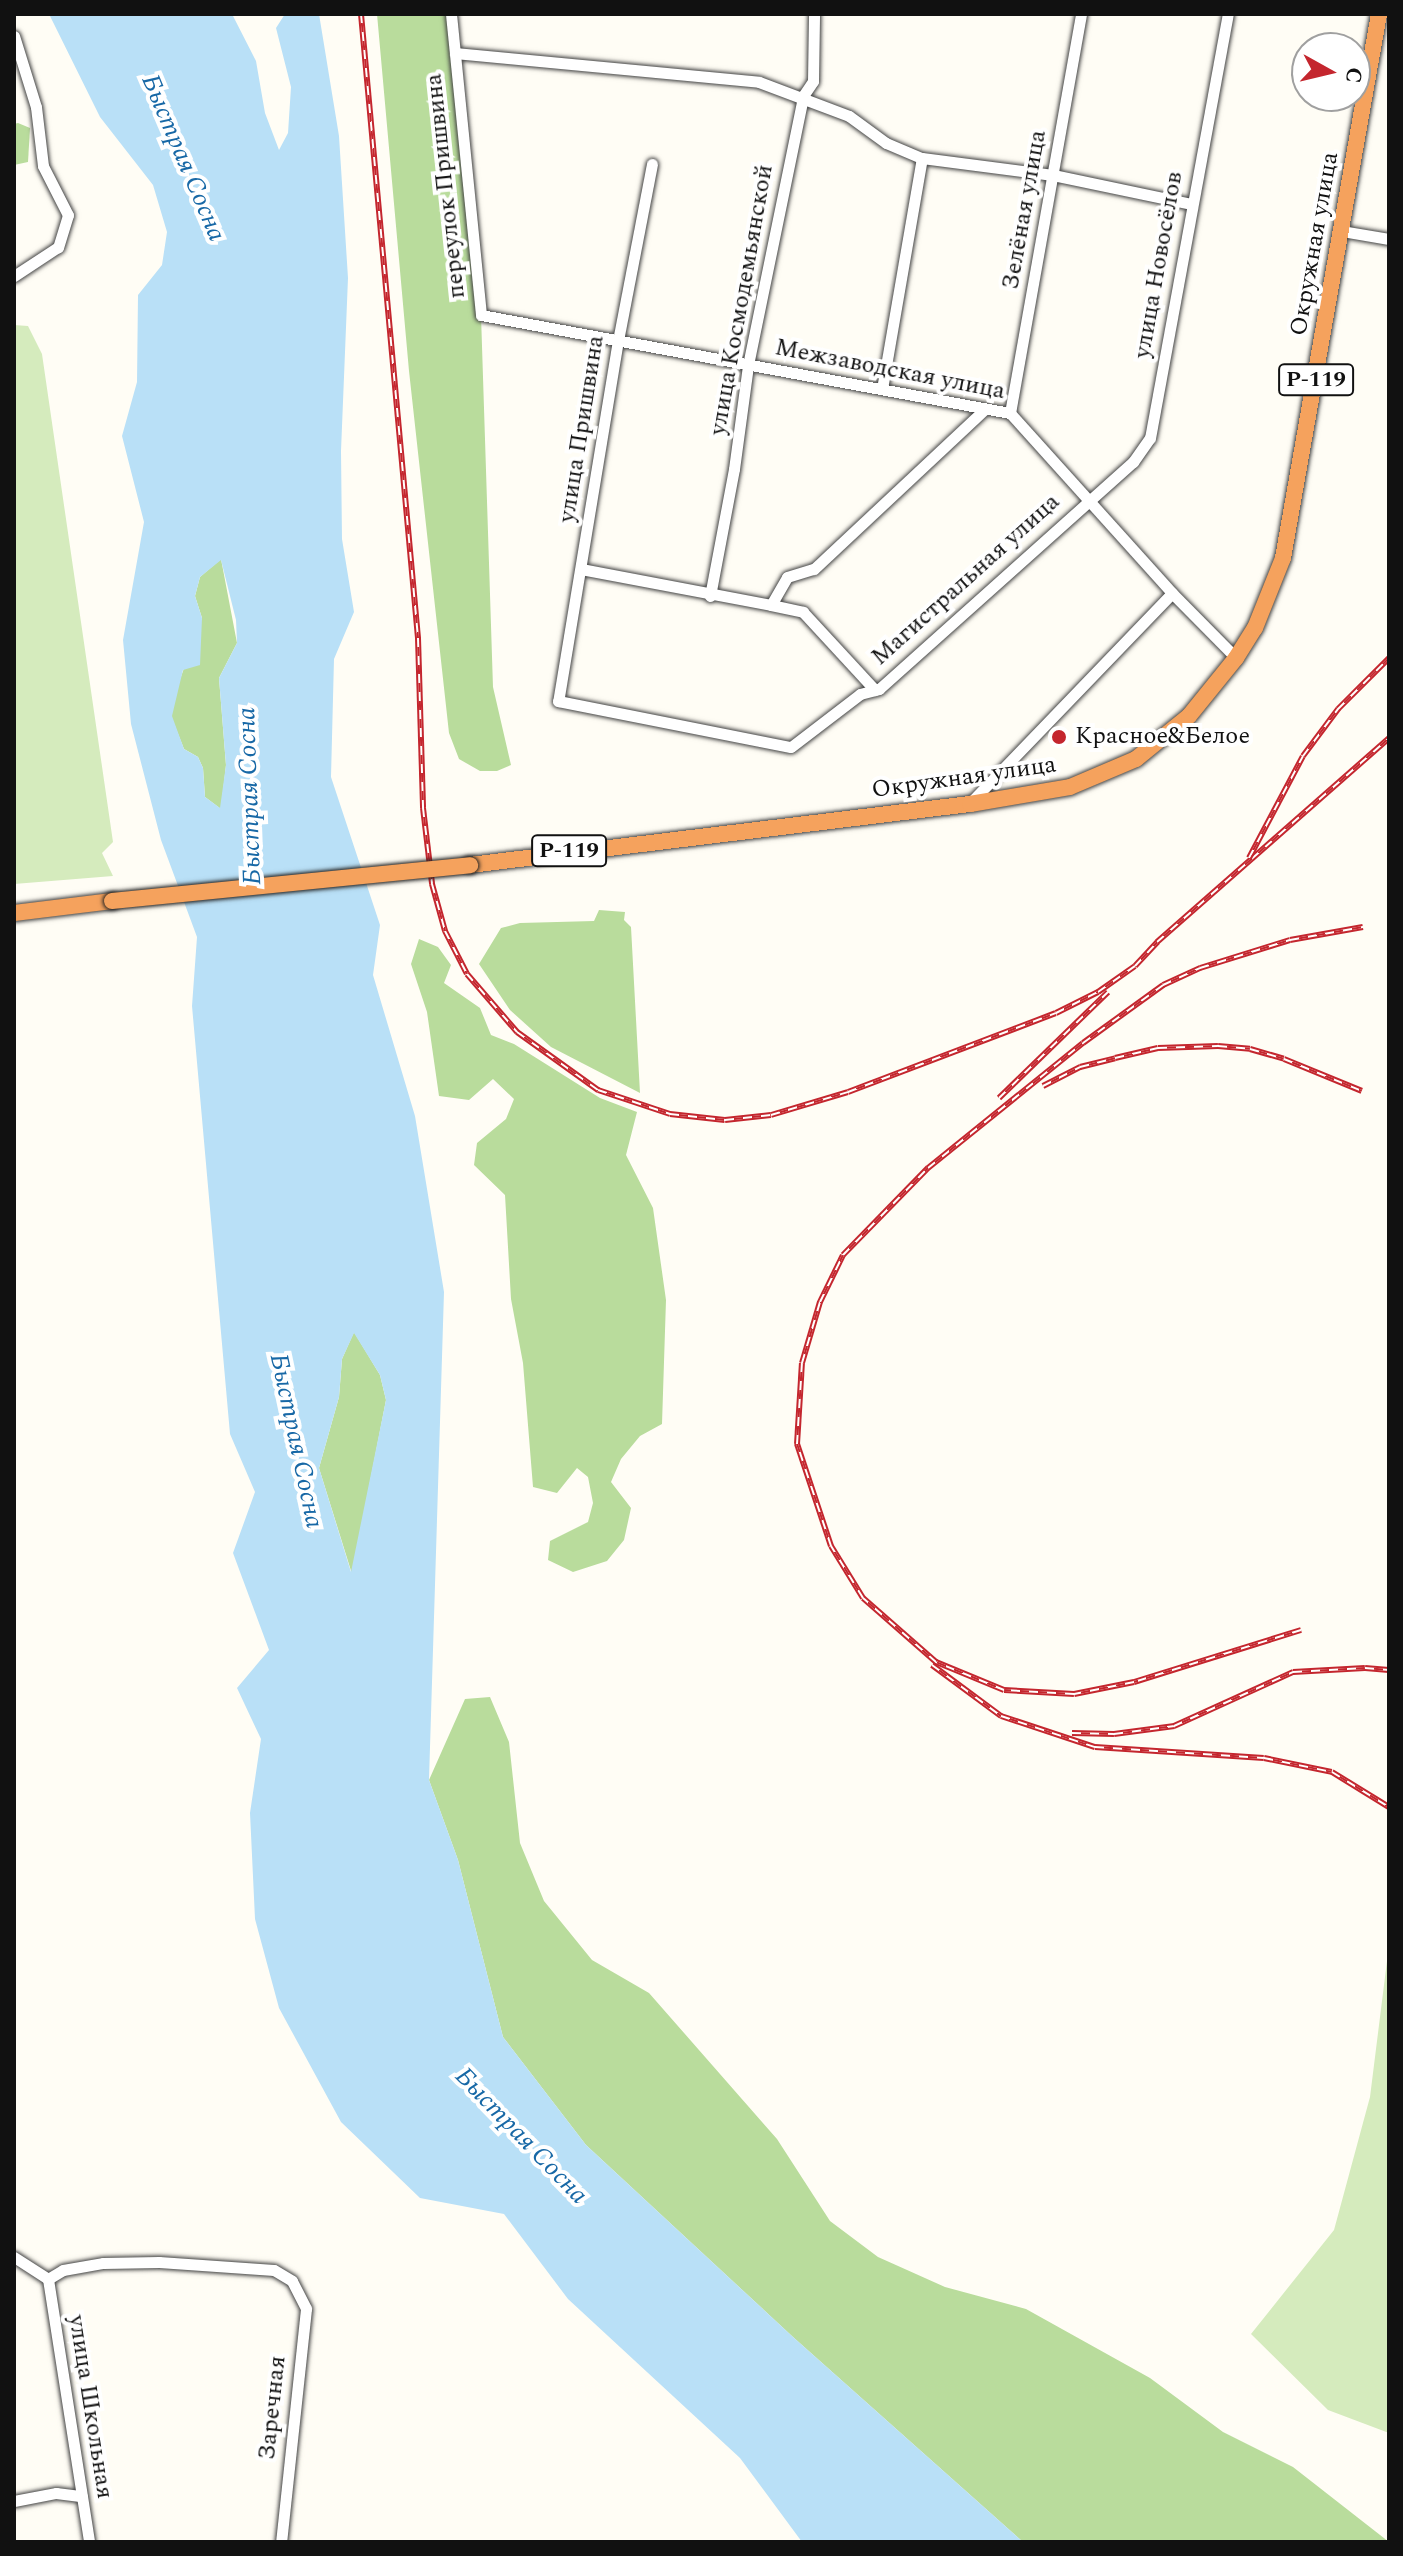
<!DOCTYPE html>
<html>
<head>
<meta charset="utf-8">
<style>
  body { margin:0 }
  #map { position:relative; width:1403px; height:2556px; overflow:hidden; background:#fffdf5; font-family:Spectral,serif }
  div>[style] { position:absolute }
  .green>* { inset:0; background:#d5ebbd }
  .forest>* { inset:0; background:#b9dc9c }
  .water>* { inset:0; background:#b9e0f7 }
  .roads { filter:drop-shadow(0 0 2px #444) drop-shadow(0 0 2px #444) }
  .minor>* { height:11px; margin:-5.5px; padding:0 5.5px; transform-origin:5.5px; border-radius:5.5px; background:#fff }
  .highway>* { height:16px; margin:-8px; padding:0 8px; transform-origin:8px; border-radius:8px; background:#f5a25d }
  .rail>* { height:6px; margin-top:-3px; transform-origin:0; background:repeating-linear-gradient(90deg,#fff 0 9px,#c4262e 0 18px); box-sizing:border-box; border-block:2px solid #c4262e }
  .bridges { filter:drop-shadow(0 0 2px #222) drop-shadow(0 0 2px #222) }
  .highway-bridge>* { height:16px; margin:-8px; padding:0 8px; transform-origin:8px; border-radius:8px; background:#f5a25d }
  .dots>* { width:22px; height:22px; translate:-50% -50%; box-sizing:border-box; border:4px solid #fff; border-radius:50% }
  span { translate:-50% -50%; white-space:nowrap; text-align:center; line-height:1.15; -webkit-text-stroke:8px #fff; paint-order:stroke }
  .shield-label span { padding:2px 6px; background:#fff; border:2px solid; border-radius:6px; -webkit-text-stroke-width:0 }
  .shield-label { font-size:22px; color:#111; font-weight:700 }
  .street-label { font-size:24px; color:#111 }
  .poi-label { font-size:24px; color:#111 }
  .left { translate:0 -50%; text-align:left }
  .water-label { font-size:26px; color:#1768a6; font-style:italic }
  .frame { position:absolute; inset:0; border:16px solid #111; pointer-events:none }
  .north { position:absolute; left:1291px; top:32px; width:80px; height:80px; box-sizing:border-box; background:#fff; border:2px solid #a0a0a0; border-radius:50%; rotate:98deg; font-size:22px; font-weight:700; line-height:32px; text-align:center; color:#111 }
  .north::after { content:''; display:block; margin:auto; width:28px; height:36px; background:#c4262e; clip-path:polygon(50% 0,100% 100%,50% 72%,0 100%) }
</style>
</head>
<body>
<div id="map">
  <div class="green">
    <i style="clip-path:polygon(14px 325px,28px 326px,42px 354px,113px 842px,102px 853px,113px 876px,14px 884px)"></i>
    <i style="clip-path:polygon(1389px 1945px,1389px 2433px,1328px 2410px,1251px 2334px,1334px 2230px,1370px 2097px)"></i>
  </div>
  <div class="forest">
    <i style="clip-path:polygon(377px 14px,451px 14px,481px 315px,493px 687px,511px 765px,497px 771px,480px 771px,459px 759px,449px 733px,409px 371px)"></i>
    <i style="clip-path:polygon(18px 123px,30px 128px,28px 162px,14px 165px,14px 124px)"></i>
    <i style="clip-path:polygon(221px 559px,237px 643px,219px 678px,226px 765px,221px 809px,205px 797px,203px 768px,198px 757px,184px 749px,171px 716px,178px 685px,202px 618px,195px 596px,200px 577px)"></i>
    <i style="clip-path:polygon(599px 910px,625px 912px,624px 920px,631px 927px,640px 1093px,551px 1047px,510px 1010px,479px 964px,501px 928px,520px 923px,594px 921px)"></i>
    <i style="clip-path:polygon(419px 939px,438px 947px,451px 965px,444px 983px,480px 1008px,491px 1035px,514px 1044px,600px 1098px,637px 1112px,626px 1155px,653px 1208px,666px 1300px,662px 1424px,640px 1436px,621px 1459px,611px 1482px,631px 1508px,624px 1540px,607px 1561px,573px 1572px,548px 1560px,550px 1541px,588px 1522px,593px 1503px,588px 1477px,577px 1468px,557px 1493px,533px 1487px,523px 1363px,511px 1299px,505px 1195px,474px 1165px,477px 1143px,506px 1119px,514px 1099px,493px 1079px,469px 1100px,439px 1096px,427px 1012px,411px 964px)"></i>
    <i style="clip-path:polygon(354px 1332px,380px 1375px,386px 1400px,352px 1574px,319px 1468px,339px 1397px,342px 1359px)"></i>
    <i style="clip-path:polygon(490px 1697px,509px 1742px,520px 1843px,544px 1901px,592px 1960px,649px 1993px,777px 2139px,830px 2221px,878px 2257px,945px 2287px,1026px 2309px,1150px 2378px,1223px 2432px,1293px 2467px,1389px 2542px,1023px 2542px,793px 2337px,586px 2145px,503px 2037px,458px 1860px,429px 1780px,465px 1699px)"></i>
  </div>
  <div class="water">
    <i style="clip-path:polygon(evenodd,49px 14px,232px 14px,256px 61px,265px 113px,279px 150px,288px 133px,291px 87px,276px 28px,285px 14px,319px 14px,339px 136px,348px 278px,341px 451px,342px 539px,354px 612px,334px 659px,331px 777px,380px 925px,373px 975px,415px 1116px,444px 1292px,429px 1780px,458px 1860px,503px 2037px,586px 2145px,793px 2337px,1023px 2542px,802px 2542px,740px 2458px,568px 2299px,504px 2214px,420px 2198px,341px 2122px,279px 2008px,255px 1919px,250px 1813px,261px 1739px,237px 1688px,269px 1650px,233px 1553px,255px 1492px,230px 1434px,192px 1006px,197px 937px,161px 840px,131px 724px,123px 640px,144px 522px,122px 436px,137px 382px,138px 295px,162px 265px,167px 232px,153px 185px,100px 117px,49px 14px,221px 560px,236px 620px,237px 643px,219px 678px,226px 765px,220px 808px,205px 797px,203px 768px,198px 757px,184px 749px,172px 716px,183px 670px,200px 665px,202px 618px,195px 596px,200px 577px,221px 560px,49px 14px,354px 1333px,380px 1375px,386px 1400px,351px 1572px,319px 1468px,339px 1397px,342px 1359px,354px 1333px)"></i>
  </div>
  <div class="roads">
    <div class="minor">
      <i style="left:451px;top:14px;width:302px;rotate:84.3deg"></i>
      <i style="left:481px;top:315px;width:538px;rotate:10.5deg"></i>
      <i style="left:1010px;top:413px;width:242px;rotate:48deg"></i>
      <i style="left:1172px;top:593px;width:91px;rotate:45.4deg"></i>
      <i style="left:14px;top:36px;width:74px;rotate:72.8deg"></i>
      <i style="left:36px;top:107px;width:59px;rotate:83.2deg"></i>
      <i style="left:43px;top:166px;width:55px;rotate:63deg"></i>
      <i style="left:68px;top:215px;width:34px;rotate:107deg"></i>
      <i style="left:58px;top:247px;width:53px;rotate:146.6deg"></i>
      <i style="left:455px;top:53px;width:305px;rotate:5.4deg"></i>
      <i style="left:759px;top:82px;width:96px;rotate:20.7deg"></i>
      <i style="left:849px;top:116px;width:46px;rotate:36.1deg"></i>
      <i style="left:886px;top:143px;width:39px;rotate:23deg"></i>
      <i style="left:922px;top:158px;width:132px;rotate:7.4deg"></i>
      <i style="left:1053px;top:175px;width:142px;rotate:11.8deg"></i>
      <i style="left:652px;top:164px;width:179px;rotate:100.9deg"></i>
      <i style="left:618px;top:340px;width:366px;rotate:99.4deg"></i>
      <i style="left:558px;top:701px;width:237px;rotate:11.2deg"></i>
      <i style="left:791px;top:747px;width:87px;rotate:-37.5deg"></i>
      <i style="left:860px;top:694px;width:20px;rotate:-15deg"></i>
      <i style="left:879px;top:689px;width:341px;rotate:-41.8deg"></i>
      <i style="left:1133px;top:462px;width:29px;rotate:-55deg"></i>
      <i style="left:1150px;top:438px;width:431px;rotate:-79.6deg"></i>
      <i style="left:1342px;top:231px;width:48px;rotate:9.7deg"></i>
      <i style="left:882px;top:389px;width:234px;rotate:-80.2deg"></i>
      <i style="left:1010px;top:413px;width:405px;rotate:-79.9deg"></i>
      <i style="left:581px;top:569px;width:193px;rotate:10.7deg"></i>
      <i style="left:771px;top:605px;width:32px;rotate:-60deg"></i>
      <i style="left:787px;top:577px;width:28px;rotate:-17deg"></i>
      <i style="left:814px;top:569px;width:233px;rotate:-43.1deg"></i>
      <i style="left:710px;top:596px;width:129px;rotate:-79.3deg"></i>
      <i style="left:734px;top:469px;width:105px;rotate:-82.3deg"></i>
      <i style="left:748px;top:365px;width:275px;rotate:-78.4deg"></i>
      <i style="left:803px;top:96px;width:18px;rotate:-56deg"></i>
      <i style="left:813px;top:81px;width:67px;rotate:-89.1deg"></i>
      <i style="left:771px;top:605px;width:33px;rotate:12deg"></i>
      <i style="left:803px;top:612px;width:106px;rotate:47.3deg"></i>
      <i style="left:970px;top:803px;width:291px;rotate:-46.1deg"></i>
      <i style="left:14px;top:2257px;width:40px;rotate:32.9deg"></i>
      <i style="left:48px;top:2279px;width:17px;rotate:-31deg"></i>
      <i style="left:63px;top:2270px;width:41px;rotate:-9.9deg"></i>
      <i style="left:103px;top:2263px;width:56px;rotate:-1deg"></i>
      <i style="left:159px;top:2262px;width:115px;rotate:4deg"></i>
      <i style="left:274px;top:2270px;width:21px;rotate:31deg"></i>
      <i style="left:292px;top:2281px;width:31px;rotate:63deg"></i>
      <i style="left:306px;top:2309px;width:234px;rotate:96.1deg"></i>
      <i style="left:48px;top:2279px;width:266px;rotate:81.1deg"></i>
      <i style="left:14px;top:2501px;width:43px;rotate:-10.8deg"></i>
      <i style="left:56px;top:2493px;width:26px;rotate:7deg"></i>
    </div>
    <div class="highway">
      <i style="left:470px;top:865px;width:504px;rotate:-6.96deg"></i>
      <i style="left:970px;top:804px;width:101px;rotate:-9.6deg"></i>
      <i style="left:1070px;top:787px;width:72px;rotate:-23deg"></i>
      <i style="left:1136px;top:759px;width:68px;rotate:-39.1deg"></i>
      <i style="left:1189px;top:716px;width:75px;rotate:-51deg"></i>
      <i style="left:1236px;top:658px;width:36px;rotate:-58deg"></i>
      <i style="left:1255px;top:628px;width:75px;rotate:-68.2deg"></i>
      <i style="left:1283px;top:558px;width:552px;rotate:-79.99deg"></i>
      <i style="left:14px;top:913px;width:99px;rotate:-7deg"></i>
    </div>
  </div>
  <div class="rail">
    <i style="left:361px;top:14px;width:627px;rotate:84.78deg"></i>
    <i style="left:418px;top:638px;width:170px;rotate:88.3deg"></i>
    <i style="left:423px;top:808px;width:77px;rotate:83.2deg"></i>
    <i style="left:432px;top:884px;width:49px;rotate:74.5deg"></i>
    <i style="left:445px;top:931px;width:48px;rotate:62.9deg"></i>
    <i style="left:467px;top:974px;width:77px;rotate:49.2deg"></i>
    <i style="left:517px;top:1032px;width:100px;rotate:35.6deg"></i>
    <i style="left:598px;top:1090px;width:76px;rotate:18.4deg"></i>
    <i style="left:670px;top:1114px;width:55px;rotate:6.2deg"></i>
    <i style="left:725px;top:1120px;width:46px;rotate:-6.2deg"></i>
    <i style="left:771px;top:1115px;width:80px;rotate:-16.6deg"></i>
    <i style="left:848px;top:1092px;width:222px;rotate:-20.8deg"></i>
    <i style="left:1056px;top:1013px;width:47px;rotate:-26.6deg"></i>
    <i style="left:1098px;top:992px;width:45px;rotate:-35.1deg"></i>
    <i style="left:1135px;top:966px;width:33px;rotate:-47deg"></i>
    <i style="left:1157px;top:942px;width:309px;rotate:-41.3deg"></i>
    <i style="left:1249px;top:858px;width:115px;rotate:-62.1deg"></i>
    <i style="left:1303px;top:756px;width:59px;rotate:-53.3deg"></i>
    <i style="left:1338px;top:709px;width:72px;rotate:-45deg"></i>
    <i style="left:1043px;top:1086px;width:42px;rotate:-27.2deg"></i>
    <i style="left:1080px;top:1067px;width:36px;rotate:-14deg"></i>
    <i style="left:1115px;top:1058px;width:44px;rotate:-13.1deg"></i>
    <i style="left:1158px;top:1048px;width:60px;rotate:-1.9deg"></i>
    <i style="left:1218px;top:1046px;width:32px;rotate:5deg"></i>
    <i style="left:1250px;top:1049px;width:35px;rotate:16deg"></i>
    <i style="left:1284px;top:1059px;width:84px;rotate:22.3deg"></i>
    <i style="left:999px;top:1098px;width:152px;rotate:-44.2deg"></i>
    <i style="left:1301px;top:1630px;width:175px;rotate:162.7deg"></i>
    <i style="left:1134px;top:1682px;width:61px;rotate:168.7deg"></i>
    <i style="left:1074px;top:1694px;width:70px;rotate:-176.7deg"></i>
    <i style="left:1004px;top:1690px;width:74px;rotate:-157.6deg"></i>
    <i style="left:936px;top:1662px;width:97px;rotate:-138.8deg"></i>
    <i style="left:863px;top:1598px;width:61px;rotate:-121.6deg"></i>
    <i style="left:831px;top:1546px;width:108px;rotate:-108.4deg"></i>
    <i style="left:797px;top:1444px;width:81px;rotate:-86.5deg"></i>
    <i style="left:802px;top:1363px;width:64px;rotate:-73.6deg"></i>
    <i style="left:820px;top:1302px;width:52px;rotate:-63.9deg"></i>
    <i style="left:843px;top:1255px;width:122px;rotate:-45.7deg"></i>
    <i style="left:928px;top:1168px;width:199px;rotate:-38.9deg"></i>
    <i style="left:1083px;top:1043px;width:99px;rotate:-35.9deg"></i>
    <i style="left:1163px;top:985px;width:41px;rotate:-24.7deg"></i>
    <i style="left:1200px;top:968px;width:94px;rotate:-17.3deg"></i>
    <i style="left:1290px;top:940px;width:74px;rotate:-10.1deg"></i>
    <i style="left:932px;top:1665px;width:86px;rotate:36.5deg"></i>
    <i style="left:1001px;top:1716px;width:99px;rotate:18.3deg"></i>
    <i style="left:1095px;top:1747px;width:169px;rotate:3.7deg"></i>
    <i style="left:1264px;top:1758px;width:69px;rotate:11.6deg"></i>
    <i style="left:1332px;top:1772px;width:67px;rotate:31.6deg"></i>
    <i style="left:1072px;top:1733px;width:42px;rotate:1.4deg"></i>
    <i style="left:1114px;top:1734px;width:61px;rotate:-7.6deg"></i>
    <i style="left:1174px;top:1726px;width:131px;rotate:-24.4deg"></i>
    <i style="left:1293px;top:1672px;width:72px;rotate:-3.2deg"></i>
    <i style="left:1365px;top:1668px;width:24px;rotate:5deg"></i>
  </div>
  <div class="bridges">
    <div class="highway-bridge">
      <i style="left:112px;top:901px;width:360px;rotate:-5.7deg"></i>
    </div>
  </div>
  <div class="dots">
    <i style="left:1059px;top:737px;background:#c4262e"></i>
  </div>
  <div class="shield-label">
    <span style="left:1316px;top:380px">Р-119</span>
    <span style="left:569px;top:851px">Р-119</span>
  </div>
  <div class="street-label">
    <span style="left:446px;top:186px;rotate:-96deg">переулок Пришвина</span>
    <span style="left:1025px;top:210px;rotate:-80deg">Зелёная улица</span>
    <span style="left:1315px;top:244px;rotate:-80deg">Окружная улица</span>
    <span style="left:1159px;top:265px;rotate:-80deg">улица Новосёлов</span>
    <span style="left:742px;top:300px;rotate:-80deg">улица Космодемьянской</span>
    <span style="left:890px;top:370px;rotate:11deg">Межзаводская улица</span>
    <span style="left:582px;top:429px;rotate:-81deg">улица Пришвина</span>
    <span style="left:966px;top:580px;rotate:-42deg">Магистральная улица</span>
    <span style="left:964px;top:778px;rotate:-8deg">Окружная улица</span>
    <span style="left:90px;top:2407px;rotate:81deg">улица Школьная</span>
    <span style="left:273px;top:2408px;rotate:-84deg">Заречная</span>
  </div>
  <div class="poi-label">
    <span class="left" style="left:1075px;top:737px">Красное&amp;Белое</span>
  </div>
  <div class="water-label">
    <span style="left:183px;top:158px;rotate:67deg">Быстрая Сосна</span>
    <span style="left:250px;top:796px;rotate:-92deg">Быстрая Сосна</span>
    <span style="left:296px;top:1441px;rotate:78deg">Быстрая Сосна</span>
    <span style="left:521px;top:2136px;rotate:46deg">Быстрая Сосна</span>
  </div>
  <div class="frame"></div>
  <div class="north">С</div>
</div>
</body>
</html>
